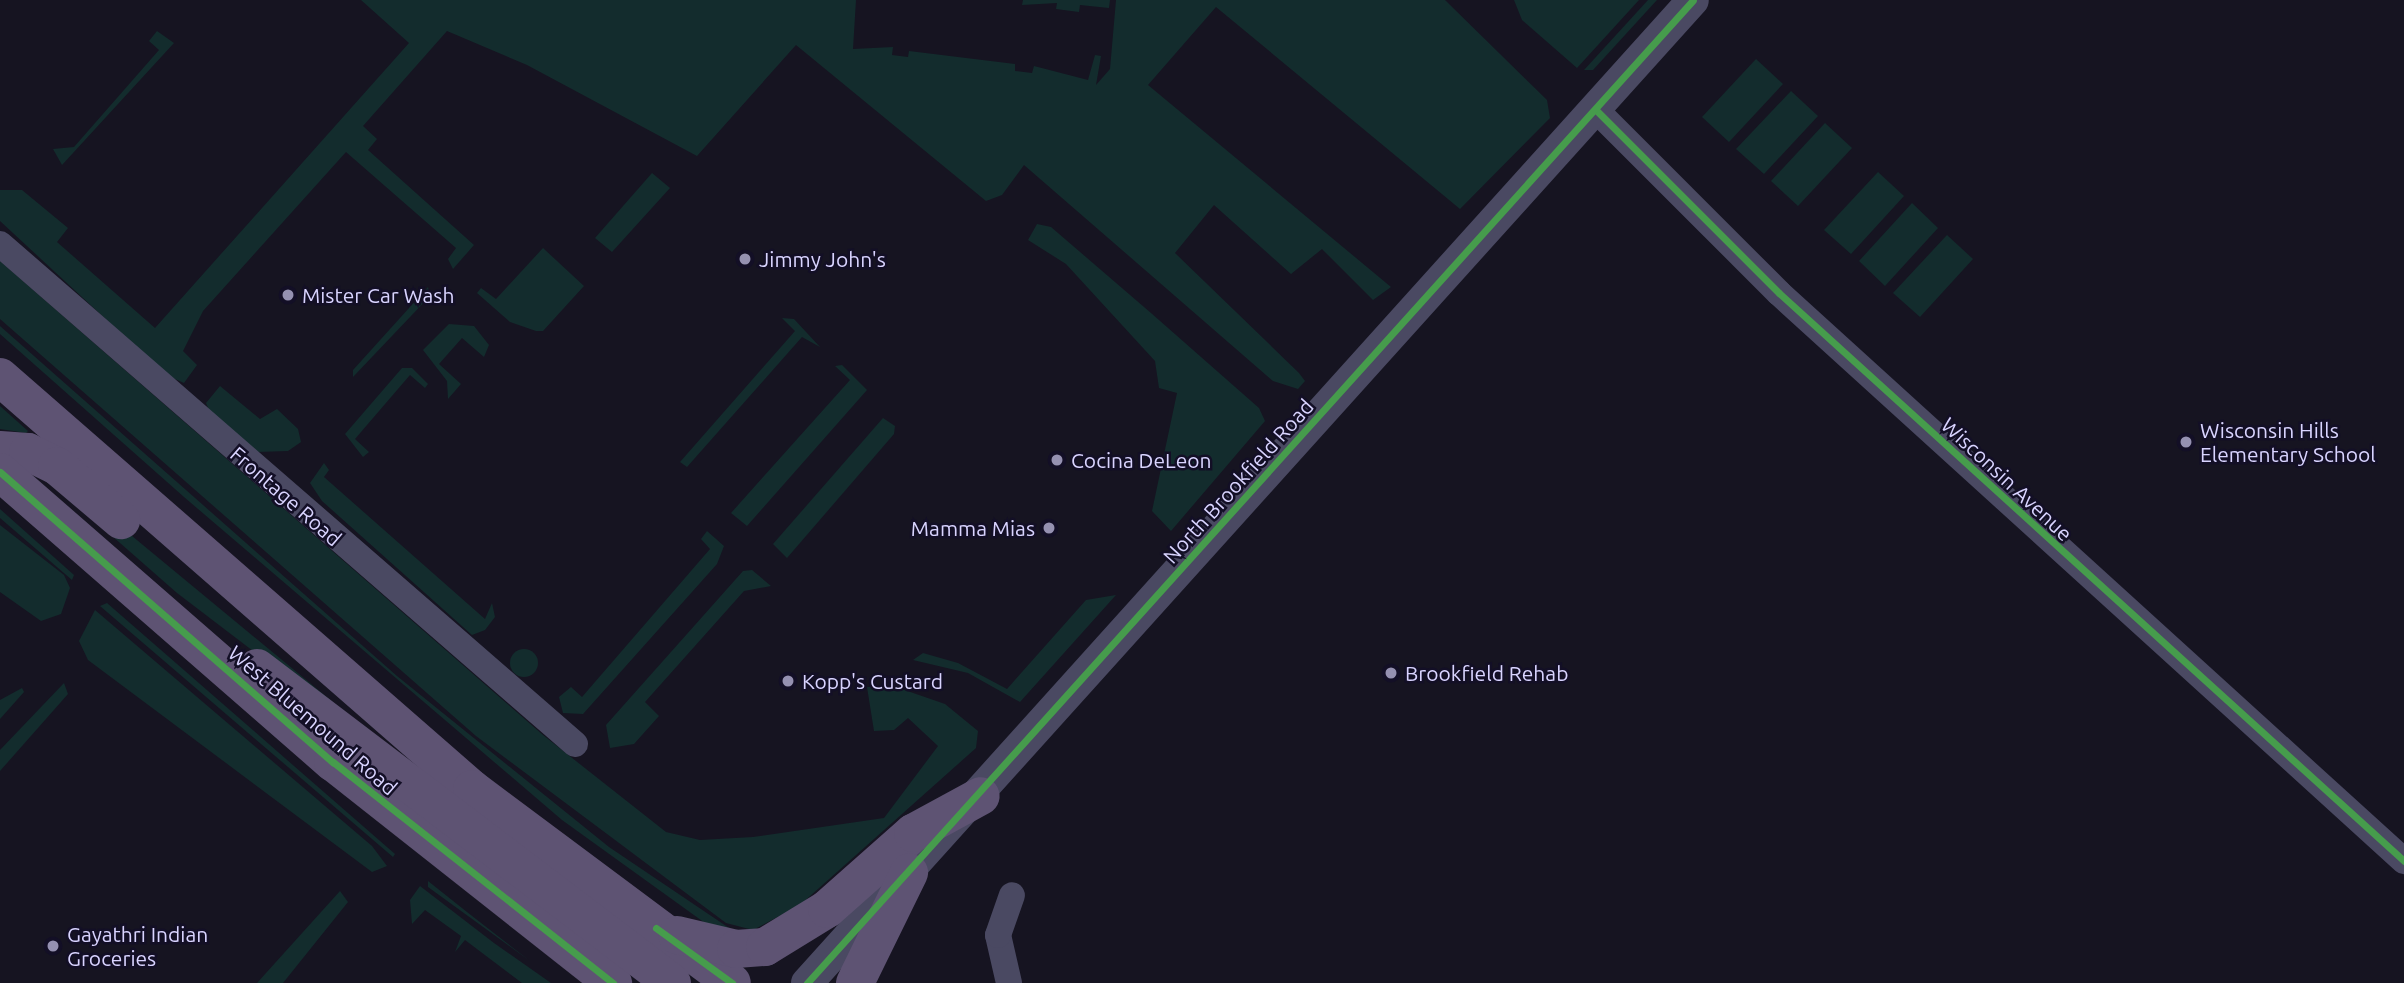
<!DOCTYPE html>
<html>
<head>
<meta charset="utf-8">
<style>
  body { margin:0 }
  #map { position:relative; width:2404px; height:983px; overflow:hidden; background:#161421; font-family:Ubuntu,sans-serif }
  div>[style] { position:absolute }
  .green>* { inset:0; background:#132c2d }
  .round { border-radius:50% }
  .minor>* { height:26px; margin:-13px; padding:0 13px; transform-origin:13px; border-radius:13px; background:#4a4962 }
  .tertiary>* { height:32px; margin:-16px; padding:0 16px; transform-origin:16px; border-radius:16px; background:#4a4962 }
  .primary>* { height:38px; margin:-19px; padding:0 19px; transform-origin:19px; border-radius:19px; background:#5e5373 }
  .cycleway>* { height:7px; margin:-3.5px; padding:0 3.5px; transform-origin:3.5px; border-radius:3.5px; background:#469c4c }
  .dots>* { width:19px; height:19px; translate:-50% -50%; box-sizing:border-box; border:4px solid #130f26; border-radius:50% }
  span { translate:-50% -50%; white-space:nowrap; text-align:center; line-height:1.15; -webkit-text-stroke:5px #130f26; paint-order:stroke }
  .poi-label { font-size:21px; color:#d9d4ff }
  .left { translate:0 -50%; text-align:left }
  .right { translate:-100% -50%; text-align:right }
  .street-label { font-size:21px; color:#d9d4ff }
</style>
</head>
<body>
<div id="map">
  <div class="green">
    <i style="clip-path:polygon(361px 0,856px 0,853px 49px,893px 47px,892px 55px,908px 57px,909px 51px,1015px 64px,1015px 71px,1032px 73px,1034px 66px,1088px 80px,1095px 55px,1101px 56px,1096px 85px,1110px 69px,1116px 0,1445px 0,1547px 100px,1550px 118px,1460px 209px,1216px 7px,1148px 85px,1391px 287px,1373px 300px,1322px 249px,1291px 274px,1214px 205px,1175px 253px,1299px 373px,1305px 381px,1298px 389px,1273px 381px,1024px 165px,1002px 195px,986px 201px,796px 45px,697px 156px,527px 65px,447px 31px,363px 126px,377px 139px,368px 150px,474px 245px,453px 269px,448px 259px,456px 248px,346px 152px,203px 311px,183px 351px,197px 365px,184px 383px,166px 375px,0 221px,0 190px,22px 190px,68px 228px,57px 242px,155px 328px,409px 43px)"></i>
    <i style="clip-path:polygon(1023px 0,1110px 0,1109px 8px,1080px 5px,1079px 12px,1056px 9px,1057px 3px,1022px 5px)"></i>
    <i style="clip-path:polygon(1514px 0,1639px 0,1577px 68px,1522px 20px)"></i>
    <i style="clip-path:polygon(1648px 0,1657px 0,1593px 70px,1584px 70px)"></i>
    <i style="clip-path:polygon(157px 31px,174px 43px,62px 165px,53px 149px,74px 147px,159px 50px,149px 41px)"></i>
    <i style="clip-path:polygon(1756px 59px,1783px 84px,1729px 142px,1702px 117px)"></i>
    <i style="clip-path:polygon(1791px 91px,1818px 116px,1764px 174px,1736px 149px)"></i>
    <i style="clip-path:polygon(1825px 123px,1852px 148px,1798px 206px,1771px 181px)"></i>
    <i style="clip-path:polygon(1878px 172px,1904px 196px,1851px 254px,1824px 230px)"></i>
    <i style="clip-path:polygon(652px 173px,670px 188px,612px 252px,595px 238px)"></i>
    <i style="clip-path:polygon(1912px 203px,1938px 228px,1885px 286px,1859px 261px)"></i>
    <i style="clip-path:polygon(1037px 224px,1051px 227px,1151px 313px,1259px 408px,1265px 421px,1171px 531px,1152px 511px,1177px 393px,1159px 388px,1155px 361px,1066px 264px,1028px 240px)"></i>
    <i style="clip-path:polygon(1947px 235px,1973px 259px,1920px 317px,1893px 293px)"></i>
    <i style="clip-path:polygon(543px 248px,584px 286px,543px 331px,536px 331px,510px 322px,477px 293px,481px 288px,496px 299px)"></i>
    <i style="clip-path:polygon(0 261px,543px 735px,666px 832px,700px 840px,753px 837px,884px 818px,938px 746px,908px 718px,894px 730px,874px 731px,867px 687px,893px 686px,945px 704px,978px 731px,976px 748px,800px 905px,753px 930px,726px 923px,476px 736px,0 319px)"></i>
    <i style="clip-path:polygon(428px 287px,430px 296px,353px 377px,353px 370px)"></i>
    <i style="clip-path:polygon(782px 318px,794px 319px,820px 347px,802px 337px,687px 467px,680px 462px,795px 331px)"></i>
    <i style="clip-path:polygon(449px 324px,474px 326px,489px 345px,484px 357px,462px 338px,439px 364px,461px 384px,448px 399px,447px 381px,423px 350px)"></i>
    <i style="clip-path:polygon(0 326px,397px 676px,609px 847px,735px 932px,786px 928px,723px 936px,562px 820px,184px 497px,0 334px)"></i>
    <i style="clip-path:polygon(842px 365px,867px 390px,747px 526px,731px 513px,850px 380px,835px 366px)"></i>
    <i style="clip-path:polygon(402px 368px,412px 368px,428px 384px,425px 388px,410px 375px,355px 439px,369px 452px,363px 457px,345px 434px)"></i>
    <i style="clip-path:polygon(220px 386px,260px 419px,277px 409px,298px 429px,301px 442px,288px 451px,257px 452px,211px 415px,206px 403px)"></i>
    <i style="clip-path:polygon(0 406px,28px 431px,26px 433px,0 429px)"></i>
    <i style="clip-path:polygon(883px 418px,895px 426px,894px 434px,787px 558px,773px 544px)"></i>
    <i style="clip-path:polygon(324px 463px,329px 470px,324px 477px,485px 619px,492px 603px,495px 617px,485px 630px,472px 635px,322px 501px,310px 483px)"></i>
    <i style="clip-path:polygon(30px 464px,97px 507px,363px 727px,359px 732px,177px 593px)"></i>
    <i style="clip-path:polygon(0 509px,74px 575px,72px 580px,0 518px)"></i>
    <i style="clip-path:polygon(0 525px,64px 575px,70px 588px,61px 614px,41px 621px,0 592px)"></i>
    <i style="clip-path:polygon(707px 531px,724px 546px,717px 564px,583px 714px,563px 713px,559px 697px,571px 687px,582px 697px,710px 549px,701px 539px)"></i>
    <i style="clip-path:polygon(752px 570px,771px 586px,744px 591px,645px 702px,659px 716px,634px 744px,610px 748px,606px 725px,743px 571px)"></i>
    <i style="clip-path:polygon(1116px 595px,1020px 702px,968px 673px,913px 660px,923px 653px,958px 663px,1007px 689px,1086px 600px)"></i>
    <i style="clip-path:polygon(107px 603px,395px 854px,393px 857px,100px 606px)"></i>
    <i style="clip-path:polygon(95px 610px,372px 846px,387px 866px,372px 872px,88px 660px,79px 641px)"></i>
    <i class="round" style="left:510px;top:649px;width:28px;height:28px"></i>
    <i style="clip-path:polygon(64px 683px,68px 694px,0 771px,0 750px)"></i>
    <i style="clip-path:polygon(22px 688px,24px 692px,0 719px,0 700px)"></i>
    <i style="clip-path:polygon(428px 881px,467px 912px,530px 961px,428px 887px)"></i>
    <i style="clip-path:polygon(420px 886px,494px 943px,551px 983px,522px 983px,465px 940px,455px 952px,461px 936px,425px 910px,412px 924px,410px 900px)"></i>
    <i style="clip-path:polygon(340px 891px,348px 902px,283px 983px,257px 983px)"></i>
  </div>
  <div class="minor">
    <i style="left:1597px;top:111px;width:257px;rotate:45deg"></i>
    <i style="left:1779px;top:293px;width:845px;rotate:42.26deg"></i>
    <i style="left:0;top:244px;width:762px;rotate:41.01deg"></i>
    <i style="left:1009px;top:983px;width:49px;rotate:-102.9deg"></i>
    <i style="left:998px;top:935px;width:42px;rotate:-70.7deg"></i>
  </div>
  <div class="tertiary">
    <i style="left:807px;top:983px;width:1323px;rotate:-47.97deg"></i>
  </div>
  <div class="primary">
    <i style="left:0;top:377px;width:627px;rotate:41.12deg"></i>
    <i style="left:472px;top:789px;width:324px;rotate:36.7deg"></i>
    <i style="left:0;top:450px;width:28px;rotate:4deg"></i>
    <i style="left:28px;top:452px;width:32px;rotate:26deg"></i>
    <i style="left:57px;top:466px;width:84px;rotate:40.2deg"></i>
    <i style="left:0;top:472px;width:442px;rotate:41.1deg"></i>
    <i style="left:333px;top:762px;width:357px;rotate:38.3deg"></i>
    <i style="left:257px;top:668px;width:521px;rotate:37.2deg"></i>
    <i style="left:677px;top:935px;width:61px;rotate:13.3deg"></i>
    <i style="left:736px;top:949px;width:29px;rotate:-4deg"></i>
    <i style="left:765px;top:947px;width:73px;rotate:-31.5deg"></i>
    <i style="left:827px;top:909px;width:115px;rotate:-41.5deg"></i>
    <i style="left:913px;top:833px;width:77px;rotate:-28.6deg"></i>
    <i style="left:855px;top:983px;width:123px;rotate:-63.9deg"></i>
  </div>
  <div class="cycleway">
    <i style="left:1597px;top:111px;width:257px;rotate:45deg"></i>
    <i style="left:1779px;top:293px;width:845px;rotate:42.26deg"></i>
    <i style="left:0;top:472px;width:442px;rotate:41.1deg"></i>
    <i style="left:333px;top:762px;width:357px;rotate:38.3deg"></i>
    <i style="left:656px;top:928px;width:94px;rotate:35.9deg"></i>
    <i style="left:807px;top:983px;width:1323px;rotate:-47.97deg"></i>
  </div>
  <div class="dots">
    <i style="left:745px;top:259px;background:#9591b1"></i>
    <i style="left:288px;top:295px;background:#9591b1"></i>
    <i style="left:2186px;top:442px;background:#9591b1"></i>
    <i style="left:1057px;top:460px;background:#9591b1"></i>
    <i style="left:1049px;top:528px;background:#9591b1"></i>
    <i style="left:1391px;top:673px;background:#9591b1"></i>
    <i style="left:788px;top:681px;background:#9591b1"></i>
    <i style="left:53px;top:946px;background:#9591b1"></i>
  </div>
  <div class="poi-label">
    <span class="left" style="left:759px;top:259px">Jimmy John's</span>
    <span class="left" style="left:302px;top:295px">Mister Car Wash</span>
    <span class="left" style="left:2200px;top:442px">Wisconsin Hills<br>Elementary School</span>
    <span class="left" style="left:1071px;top:460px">Cocina DeLeon</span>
    <span class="right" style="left:1035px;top:528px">Mamma Mias</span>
    <span class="left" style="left:1405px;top:673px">Brookfield Rehab</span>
    <span class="left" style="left:802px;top:681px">Kopp's Custard</span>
    <span class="left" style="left:67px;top:946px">Gayathri Indian<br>Groceries</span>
  </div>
  <div class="street-label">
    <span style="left:2007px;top:479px;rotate:43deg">Wisconsin Avenue</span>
    <span style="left:1238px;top:481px;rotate:-48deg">North Brookfield Road</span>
    <span style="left:286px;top:496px;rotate:41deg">Frontage Road</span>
    <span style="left:313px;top:720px;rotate:41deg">West Bluemound Road</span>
  </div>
</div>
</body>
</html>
